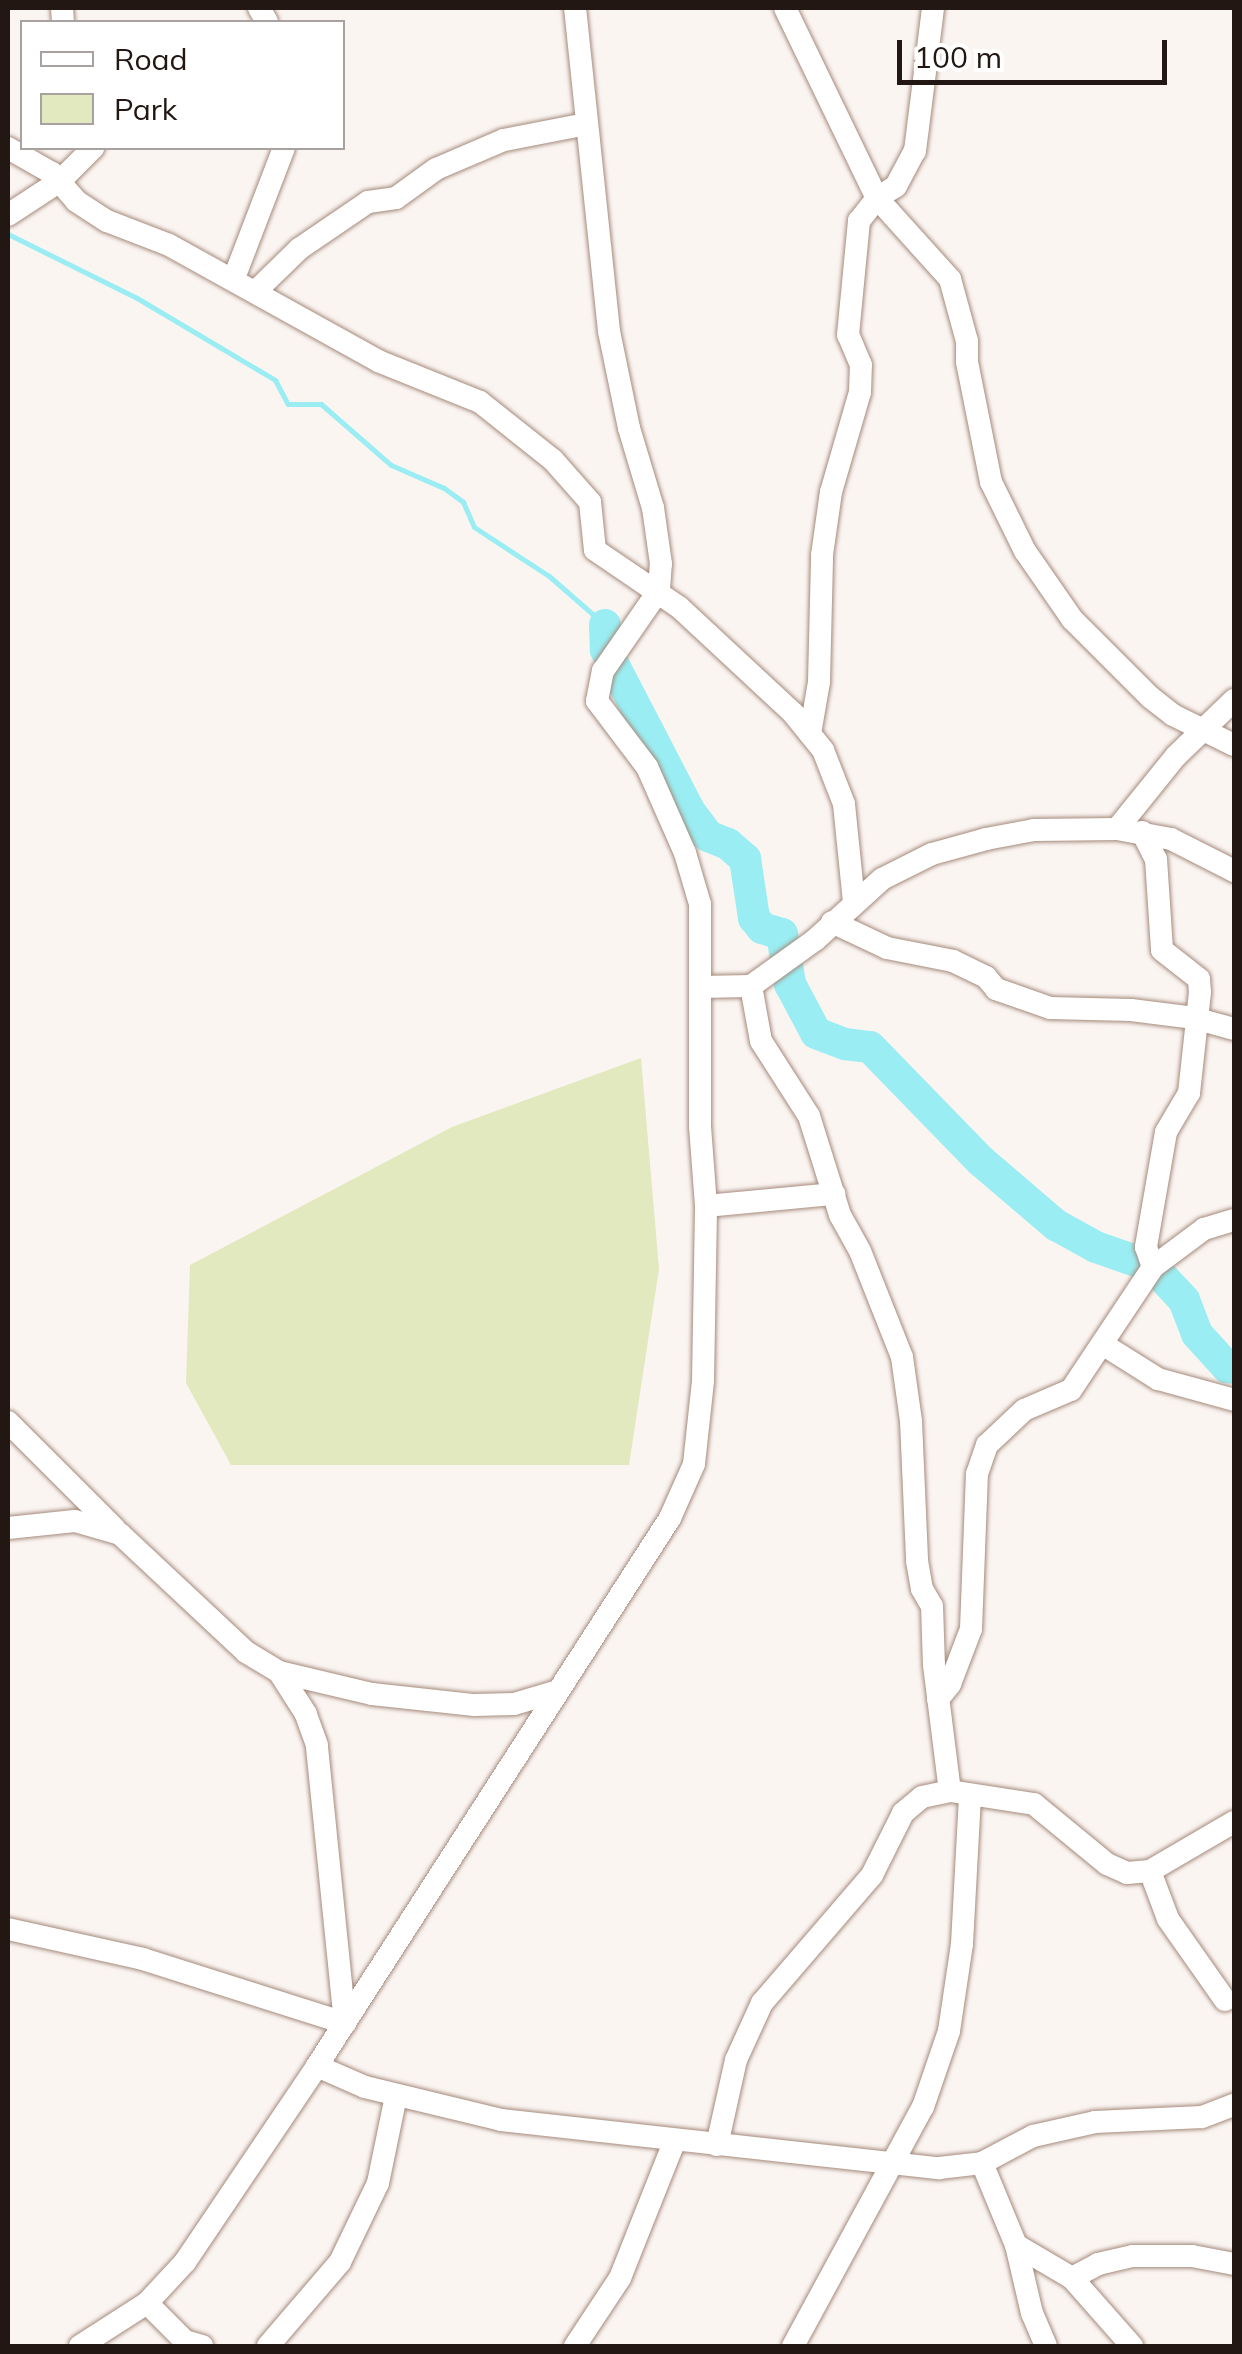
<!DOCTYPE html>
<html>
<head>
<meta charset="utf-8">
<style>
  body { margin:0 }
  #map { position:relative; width:1242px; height:2354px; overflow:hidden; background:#fbf5f2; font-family:Mulish,sans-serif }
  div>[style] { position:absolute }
  .green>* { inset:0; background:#e2e9be }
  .stream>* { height:5px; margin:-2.5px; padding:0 2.5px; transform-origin:2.5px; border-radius:2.5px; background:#9aedf2 }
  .river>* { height:32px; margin:-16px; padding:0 16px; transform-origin:16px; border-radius:16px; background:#9aedf2 }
  .roads { filter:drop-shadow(0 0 2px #a58a7c) drop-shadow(0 0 2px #a58a7c) }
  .minor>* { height:22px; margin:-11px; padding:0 11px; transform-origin:11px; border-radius:11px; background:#fff }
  span { translate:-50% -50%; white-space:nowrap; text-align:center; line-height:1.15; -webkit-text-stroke:10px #fff; paint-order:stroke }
  .frame { position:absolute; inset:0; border:10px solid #221712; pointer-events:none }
  .legend { position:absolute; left:20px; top:20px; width:325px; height:130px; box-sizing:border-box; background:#fff; border:2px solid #a7a2a0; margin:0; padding:12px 18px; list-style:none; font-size:30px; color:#221712 }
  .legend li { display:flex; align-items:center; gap:20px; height:50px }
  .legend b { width:50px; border:2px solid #a7a2a0 }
  .scale { position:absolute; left:897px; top:40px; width:270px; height:45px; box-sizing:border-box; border:5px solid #221712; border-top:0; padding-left:12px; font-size:30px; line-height:35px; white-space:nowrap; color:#221712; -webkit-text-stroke:8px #fff; paint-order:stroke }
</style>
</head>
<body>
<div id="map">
  <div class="green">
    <i style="clip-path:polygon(641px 1058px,659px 1269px,629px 1465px,231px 1465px,186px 1383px,190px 1265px,452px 1127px)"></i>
  </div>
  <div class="stream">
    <i style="left:8px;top:234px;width:144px;rotate:26.4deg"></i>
    <i style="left:137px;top:298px;width:161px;rotate:30.7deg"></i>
    <i style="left:275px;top:380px;width:27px;rotate:62deg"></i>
    <i style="left:288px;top:404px;width:33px"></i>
    <i style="left:321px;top:404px;width:93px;rotate:41.1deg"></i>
    <i style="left:391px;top:465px;width:58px;rotate:23.5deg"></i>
    <i style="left:444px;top:488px;width:24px;rotate:36deg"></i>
    <i style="left:463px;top:502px;width:27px;rotate:66deg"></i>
    <i style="left:474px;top:527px;width:90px;rotate:33.2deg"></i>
    <i style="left:549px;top:576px;width:74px;rotate:41.2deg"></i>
  </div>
  <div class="river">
    <i style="left:605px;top:625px;width:25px;rotate:88deg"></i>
    <i style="left:606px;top:650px;width:182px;rotate:62.6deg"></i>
    <i style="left:690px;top:812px;width:30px;rotate:53deg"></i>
    <i style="left:708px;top:836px;width:22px;rotate:22deg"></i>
    <i style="left:728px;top:844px;width:23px;rotate:41deg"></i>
    <i style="left:745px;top:859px;width:60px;rotate:81.3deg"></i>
    <i style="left:754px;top:918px;width:13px;rotate:51deg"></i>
    <i style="left:762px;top:928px;width:21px;rotate:17deg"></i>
    <i style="left:782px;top:934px;width:51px;rotate:80.9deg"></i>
    <i style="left:790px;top:984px;width:55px;rotate:62deg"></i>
    <i style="left:816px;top:1033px;width:31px;rotate:21deg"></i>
    <i style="left:845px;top:1044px;width:25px;rotate:7deg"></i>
    <i style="left:870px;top:1047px;width:159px;rotate:45.8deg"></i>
    <i style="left:981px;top:1161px;width:99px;rotate:40.5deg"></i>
    <i style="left:1056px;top:1225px;width:46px;rotate:28.8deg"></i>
    <i style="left:1096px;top:1247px;width:60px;rotate:19.3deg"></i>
    <i style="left:1153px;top:1267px;width:45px;rotate:46.8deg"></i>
    <i style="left:1184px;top:1300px;width:36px;rotate:69deg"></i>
    <i style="left:1197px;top:1334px;width:45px;rotate:47.7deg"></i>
    <i style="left:1227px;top:1367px;width:7px;rotate:8deg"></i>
  </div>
  <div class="roads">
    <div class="minor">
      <i style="left:62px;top:8px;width:14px;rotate:86deg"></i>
      <i style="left:259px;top:8px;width:16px;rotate:60deg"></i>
      <i style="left:785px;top:8px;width:211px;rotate:64.2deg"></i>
      <i style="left:877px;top:198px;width:109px;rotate:48deg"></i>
      <i style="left:950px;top:279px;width:64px;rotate:74.7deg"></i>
      <i style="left:967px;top:341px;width:21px;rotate:90deg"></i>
      <i style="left:967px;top:362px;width:122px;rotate:78.7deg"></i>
      <i style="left:991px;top:482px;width:77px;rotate:63.8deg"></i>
      <i style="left:1025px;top:551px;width:83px;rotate:55.3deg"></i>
      <i style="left:1072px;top:619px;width:110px;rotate:45deg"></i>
      <i style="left:1150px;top:697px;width:29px;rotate:38deg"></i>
      <i style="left:1173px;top:715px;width:68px;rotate:26.2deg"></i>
      <i style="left:8px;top:148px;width:51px;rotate:29.6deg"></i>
      <i style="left:52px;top:173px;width:37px;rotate:49deg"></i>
      <i style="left:76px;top:201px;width:37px;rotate:33deg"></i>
      <i style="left:107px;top:221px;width:66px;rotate:21.2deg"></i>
      <i style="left:169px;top:245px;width:239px;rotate:29deg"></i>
      <i style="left:378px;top:361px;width:110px;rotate:21.9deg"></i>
      <i style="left:480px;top:402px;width:93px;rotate:38.5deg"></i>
      <i style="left:553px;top:460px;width:56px;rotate:48.6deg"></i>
      <i style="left:590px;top:502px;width:48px;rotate:84.1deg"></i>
      <i style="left:595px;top:550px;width:102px;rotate:34.2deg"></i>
      <i style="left:679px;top:607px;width:156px;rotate:42.9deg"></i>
      <i style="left:793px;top:713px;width:48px;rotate:51deg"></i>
      <i style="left:823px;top:750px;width:58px;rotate:68.7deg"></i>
      <i style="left:844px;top:804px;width:99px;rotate:84.2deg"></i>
      <i style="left:8px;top:215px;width:62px;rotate:-33.2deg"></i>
      <i style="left:60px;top:181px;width:47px;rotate:-45deg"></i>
      <i style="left:234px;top:278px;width:139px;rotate:-69deg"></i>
      <i style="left:256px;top:291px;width:60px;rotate:-44.3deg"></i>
      <i style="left:299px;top:249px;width:83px;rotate:-34.3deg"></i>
      <i style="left:368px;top:202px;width:28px;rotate:-8deg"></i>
      <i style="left:396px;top:198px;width:49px;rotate:-35.9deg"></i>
      <i style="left:436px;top:169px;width:74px;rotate:-23.1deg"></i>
      <i style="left:504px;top:140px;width:84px;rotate:-11deg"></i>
      <i style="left:810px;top:734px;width:53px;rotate:-80.2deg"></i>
      <i style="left:819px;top:682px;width:127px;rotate:-88.6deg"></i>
      <i style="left:822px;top:555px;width:64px;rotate:-81.9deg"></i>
      <i style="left:831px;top:492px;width:104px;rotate:-73.8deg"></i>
      <i style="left:860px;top:392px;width:27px;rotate:-88deg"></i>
      <i style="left:861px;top:365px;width:33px;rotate:-113deg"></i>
      <i style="left:848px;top:335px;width:115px;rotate:-84.5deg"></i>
      <i style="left:859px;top:221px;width:29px;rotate:-52deg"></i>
      <i style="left:877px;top:198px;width:22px;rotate:-32deg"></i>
      <i style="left:896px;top:186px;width:40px;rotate:-62deg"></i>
      <i style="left:915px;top:151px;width:144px;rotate:-82.8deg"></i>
      <i style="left:1117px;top:829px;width:94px;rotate:-51.1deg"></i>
      <i style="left:1176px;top:756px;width:81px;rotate:-44deg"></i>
      <i style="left:1142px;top:832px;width:30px;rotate:63deg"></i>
      <i style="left:1156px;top:859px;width:91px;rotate:86.2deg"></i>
      <i style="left:1162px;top:950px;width:47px;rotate:38.1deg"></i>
      <i style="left:1199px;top:979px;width:13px;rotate:86deg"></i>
      <i style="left:1200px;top:992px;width:102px;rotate:96.2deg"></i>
      <i style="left:1189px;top:1093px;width:45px;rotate:120.5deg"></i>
      <i style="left:1166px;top:1132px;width:117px;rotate:99.9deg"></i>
      <i style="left:1146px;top:1247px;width:21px;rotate:71deg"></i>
      <i style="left:832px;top:922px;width:61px;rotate:25.3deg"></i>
      <i style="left:887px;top:948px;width:67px;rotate:11.1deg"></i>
      <i style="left:953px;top:961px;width:37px;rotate:26deg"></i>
      <i style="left:986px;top:977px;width:16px;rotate:50deg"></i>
      <i style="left:996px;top:989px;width:57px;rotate:19.4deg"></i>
      <i style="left:1050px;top:1008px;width:81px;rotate:1.4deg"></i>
      <i style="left:1131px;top:1010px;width:64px;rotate:7.2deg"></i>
      <i style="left:1194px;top:1018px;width:41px;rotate:15.4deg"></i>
      <i style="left:751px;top:986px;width:56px;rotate:79.7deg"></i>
      <i style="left:761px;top:1041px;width:89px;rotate:57.4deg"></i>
      <i style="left:809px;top:1116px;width:104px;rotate:72.6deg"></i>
      <i style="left:840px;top:1215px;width:41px;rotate:60.9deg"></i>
      <i style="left:860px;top:1251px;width:114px;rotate:68.4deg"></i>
      <i style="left:902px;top:1357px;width:65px;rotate:82deg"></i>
      <i style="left:911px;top:1421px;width:140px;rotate:87.5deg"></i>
      <i style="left:917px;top:1561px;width:28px;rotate:80deg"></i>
      <i style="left:922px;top:1589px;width:20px;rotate:60deg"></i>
      <i style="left:932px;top:1606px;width:59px;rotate:88.1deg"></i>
      <i style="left:934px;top:1665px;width:127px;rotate:82.8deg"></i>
      <i style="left:700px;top:987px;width:51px;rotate:-1.1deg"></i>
      <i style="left:751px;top:986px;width:79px;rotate:-35.7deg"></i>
      <i style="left:815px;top:940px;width:91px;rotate:-42.3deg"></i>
      <i style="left:882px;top:879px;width:56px;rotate:-26.6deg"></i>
      <i style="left:932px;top:854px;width:56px;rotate:-15.5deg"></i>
      <i style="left:986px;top:839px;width:49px;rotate:-10.6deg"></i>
      <i style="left:1034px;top:830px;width:83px;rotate:-0.7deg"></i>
      <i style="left:1117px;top:829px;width:55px;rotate:10.5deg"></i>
      <i style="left:1171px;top:839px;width:71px;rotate:26.9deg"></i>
      <i style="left:706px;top:1206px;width:129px;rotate:-5.4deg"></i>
      <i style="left:1104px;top:1345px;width:64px;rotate:32.2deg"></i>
      <i style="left:1158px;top:1379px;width:79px;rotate:15.4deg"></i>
      <i style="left:8px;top:1422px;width:151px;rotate:45deg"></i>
      <i style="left:8px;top:1528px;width:67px;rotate:-6deg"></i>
      <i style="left:75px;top:1521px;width:47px;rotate:16.1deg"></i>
      <i style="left:120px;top:1534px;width:173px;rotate:43.1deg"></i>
      <i style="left:246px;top:1652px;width:39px;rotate:31deg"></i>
      <i style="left:279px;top:1672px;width:96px;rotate:13.3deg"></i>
      <i style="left:372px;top:1694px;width:103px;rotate:6.2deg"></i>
      <i style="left:474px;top:1705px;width:40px;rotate:-1.4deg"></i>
      <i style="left:514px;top:1704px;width:43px;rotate:-16.3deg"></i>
      <i style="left:938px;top:1699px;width:19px;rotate:-51deg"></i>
      <i style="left:950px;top:1684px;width:59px;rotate:-69.1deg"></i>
      <i style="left:971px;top:1629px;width:155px;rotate:-87.8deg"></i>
      <i style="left:977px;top:1474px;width:31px;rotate:-71deg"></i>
      <i style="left:987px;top:1445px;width:51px;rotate:-43.4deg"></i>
      <i style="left:1024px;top:1410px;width:51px;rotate:-23.1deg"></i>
      <i style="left:1071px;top:1390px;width:148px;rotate:-56.3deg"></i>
      <i style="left:1153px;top:1267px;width:64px;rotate:-36.7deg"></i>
      <i style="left:1204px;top:1229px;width:31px;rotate:-17deg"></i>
      <i style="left:1150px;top:1871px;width:97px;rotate:-30.3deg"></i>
      <i style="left:8px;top:1929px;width:138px;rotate:12.5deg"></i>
      <i style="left:143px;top:1959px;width:212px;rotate:17.6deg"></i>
      <i style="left:345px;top:2023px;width:279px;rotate:-95.8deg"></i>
      <i style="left:317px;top:1745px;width:33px;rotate:-110deg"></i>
      <i style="left:306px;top:1714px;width:50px;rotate:-122.7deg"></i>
      <i style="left:317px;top:2066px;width:52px;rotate:23.6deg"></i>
      <i style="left:365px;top:2087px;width:140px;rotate:13.6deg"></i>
      <i style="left:501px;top:2120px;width:441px;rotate:6.3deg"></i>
      <i style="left:939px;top:2168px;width:43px;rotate:-6.6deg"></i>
      <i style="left:982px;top:2163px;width:58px;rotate:-27.9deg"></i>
      <i style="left:1033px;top:2136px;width:64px;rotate:-12.7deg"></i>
      <i style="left:1095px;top:2122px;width:107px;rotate:-2.7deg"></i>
      <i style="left:1202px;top:2117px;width:34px;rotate:-21deg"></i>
      <i style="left:717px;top:2145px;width:87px;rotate:-77.4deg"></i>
      <i style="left:736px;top:2060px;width:63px;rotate:-65.5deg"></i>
      <i style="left:762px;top:2003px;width:169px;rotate:-49.3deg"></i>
      <i style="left:872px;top:1875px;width:69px;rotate:-63.4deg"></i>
      <i style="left:903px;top:1813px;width:25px;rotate:-40deg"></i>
      <i style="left:922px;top:1797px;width:29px;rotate:-12deg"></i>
      <i style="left:950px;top:1791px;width:85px;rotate:8.8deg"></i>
      <i style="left:1034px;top:1804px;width:94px;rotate:39.4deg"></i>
      <i style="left:1107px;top:1864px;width:22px;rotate:24deg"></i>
      <i style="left:1127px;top:1873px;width:23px;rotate:-5deg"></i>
      <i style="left:1150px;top:1871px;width:51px;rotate:69.4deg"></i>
      <i style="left:1168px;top:1919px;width:99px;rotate:54.9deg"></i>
      <i style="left:982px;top:2163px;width:89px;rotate:67.5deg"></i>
      <i style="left:1016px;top:2245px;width:65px;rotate:30.5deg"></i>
      <i style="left:1072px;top:2278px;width:91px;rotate:48.6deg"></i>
      <i style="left:1016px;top:2245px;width:70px;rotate:76.8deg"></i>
      <i style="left:1032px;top:2313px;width:36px;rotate:67deg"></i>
      <i style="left:1072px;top:2278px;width:30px;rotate:-28deg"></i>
      <i style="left:1098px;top:2264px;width:36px;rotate:-13deg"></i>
      <i style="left:1133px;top:2256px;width:59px"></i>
      <i style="left:1192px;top:2256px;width:43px;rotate:10.8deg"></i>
      <i style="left:147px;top:2303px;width:54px;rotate:45deg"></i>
      <i style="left:185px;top:2341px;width:18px;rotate:16deg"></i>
      <i style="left:80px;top:2346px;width:80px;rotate:-32.7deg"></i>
      <i style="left:147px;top:2303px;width:56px;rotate:-47.2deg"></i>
      <i style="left:185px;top:2262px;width:236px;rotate:-56deg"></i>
      <i style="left:317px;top:2066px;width:652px;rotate:-57.21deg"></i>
      <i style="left:670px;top:1518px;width:59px;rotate:-66deg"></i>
      <i style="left:694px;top:1464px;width:83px;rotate:-83.8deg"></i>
      <i style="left:703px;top:1381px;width:175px;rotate:-89deg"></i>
      <i style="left:706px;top:1206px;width:80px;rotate:-94.3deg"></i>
      <i style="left:700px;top:1126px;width:222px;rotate:-90deg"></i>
      <i style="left:700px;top:904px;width:53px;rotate:-106.4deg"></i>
      <i style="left:685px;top:853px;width:94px;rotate:-113.8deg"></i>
      <i style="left:647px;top:767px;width:83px;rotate:-127.1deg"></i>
      <i style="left:597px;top:701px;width:31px;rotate:-79deg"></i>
      <i style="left:603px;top:671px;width:98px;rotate:-55.3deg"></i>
      <i style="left:659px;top:590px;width:26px;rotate:-86deg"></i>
      <i style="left:661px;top:564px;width:57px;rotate:-98.1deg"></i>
      <i style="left:653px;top:508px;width:84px;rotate:-106.7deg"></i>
      <i style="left:629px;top:428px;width:99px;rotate:-101.7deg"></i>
      <i style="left:609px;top:331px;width:325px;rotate:-96deg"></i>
      <i style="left:268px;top:2346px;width:111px;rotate:-49.4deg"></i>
      <i style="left:340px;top:2262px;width:88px;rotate:-64.3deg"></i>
      <i style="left:378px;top:2183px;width:89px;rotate:-78.3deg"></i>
      <i style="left:575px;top:2346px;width:82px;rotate:-56.5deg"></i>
      <i style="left:620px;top:2278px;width:146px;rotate:-68.3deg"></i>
      <i style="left:793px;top:2346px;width:272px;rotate:-61.5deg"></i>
      <i style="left:923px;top:2107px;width:80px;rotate:-71.1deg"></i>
      <i style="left:949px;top:2031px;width:88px;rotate:-81.5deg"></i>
      <i style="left:962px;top:1944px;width:148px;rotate:-86.9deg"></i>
    </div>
  </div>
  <div class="frame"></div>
  <ul class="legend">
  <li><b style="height:12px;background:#fff"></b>Road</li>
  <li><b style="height:28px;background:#e2e9be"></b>Park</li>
  </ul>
  <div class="scale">100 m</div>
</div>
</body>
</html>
